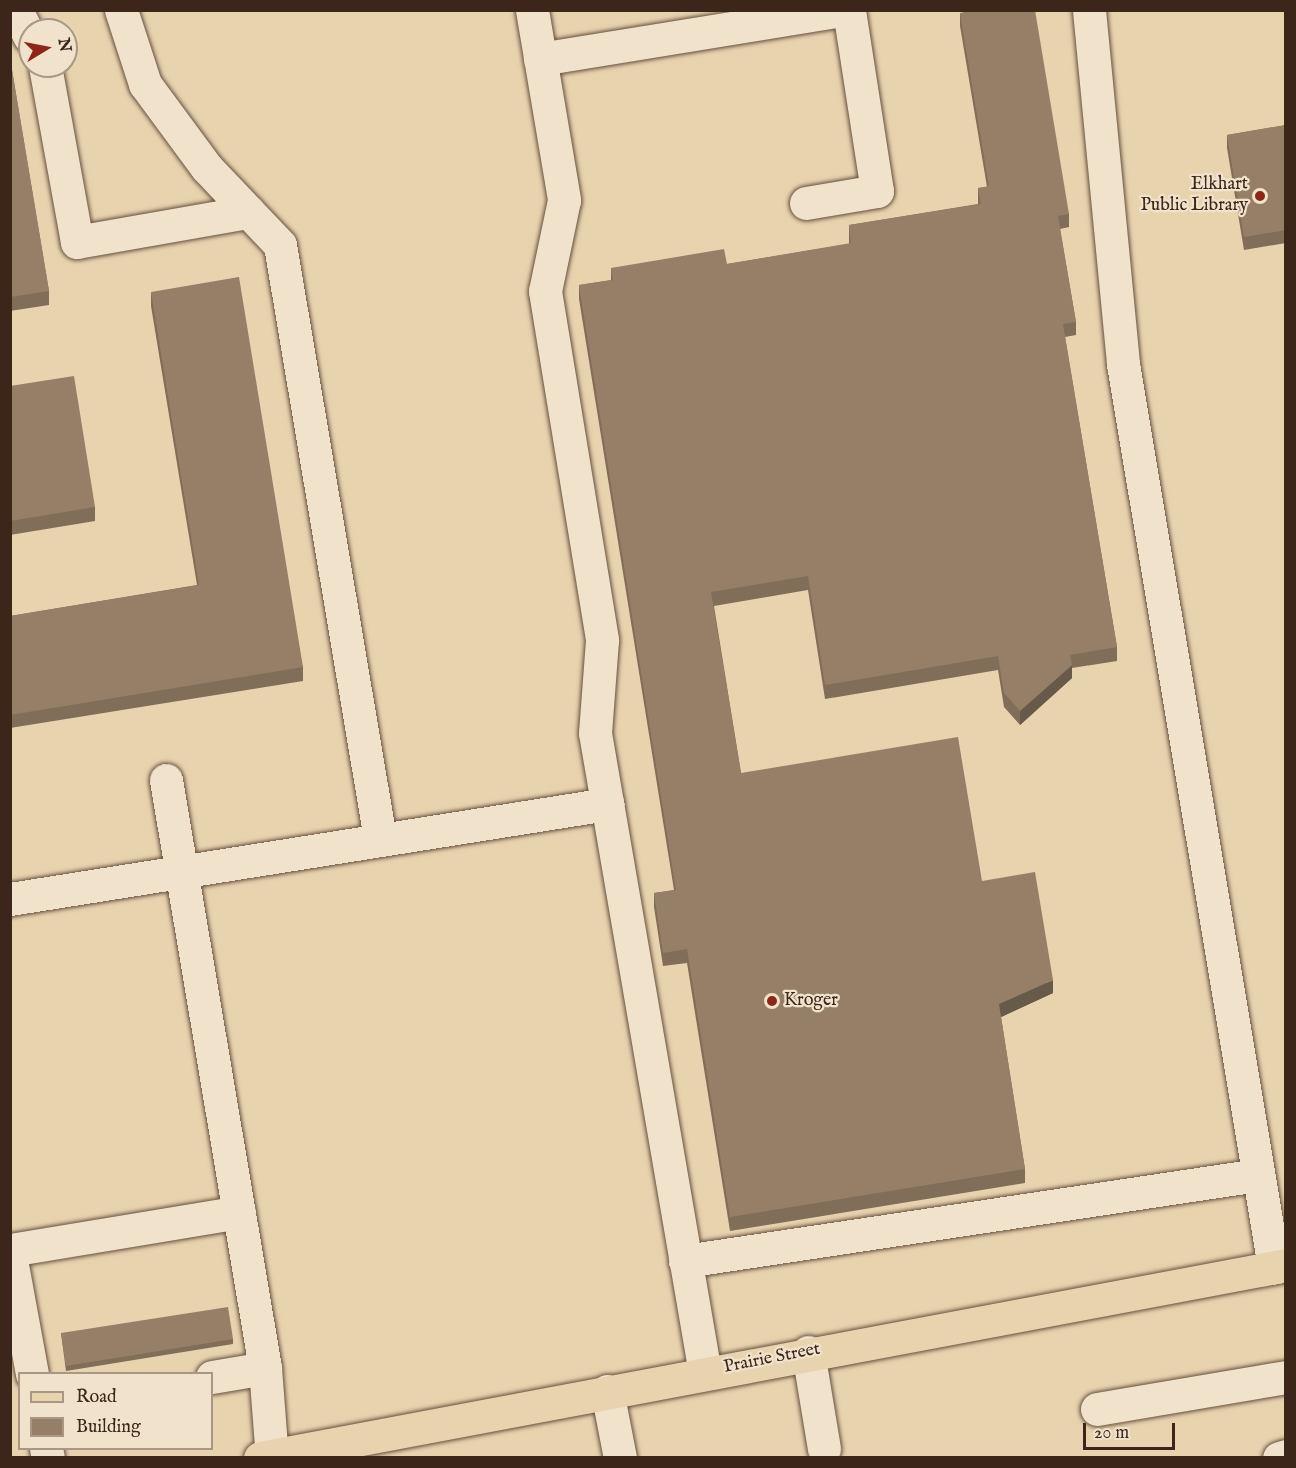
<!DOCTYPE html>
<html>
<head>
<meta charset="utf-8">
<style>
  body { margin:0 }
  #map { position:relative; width:1296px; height:1468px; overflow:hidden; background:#e8d3af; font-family:"IM FELL English",serif }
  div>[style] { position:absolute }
  .roads { filter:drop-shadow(0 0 2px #66513e) drop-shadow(0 0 2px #66513e) }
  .minor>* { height:33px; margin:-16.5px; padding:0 16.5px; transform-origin:16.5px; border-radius:16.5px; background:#f0e2cb }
  .major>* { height:33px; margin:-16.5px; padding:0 16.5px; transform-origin:16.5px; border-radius:16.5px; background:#e8d3af }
  .wall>* { inset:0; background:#806e59 }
  .shaded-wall>* { inset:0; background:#685a48 }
  .building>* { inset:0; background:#958067 }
  .dots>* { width:16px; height:16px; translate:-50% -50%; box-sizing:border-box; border:3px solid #f0e2cb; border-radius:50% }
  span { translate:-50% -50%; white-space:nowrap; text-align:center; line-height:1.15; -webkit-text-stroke:4.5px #f0e2cb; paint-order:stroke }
  .poi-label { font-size:18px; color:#3b2619 }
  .right { translate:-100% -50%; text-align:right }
  .left { translate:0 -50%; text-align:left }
  .street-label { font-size:18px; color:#3b2619 }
  .frame { position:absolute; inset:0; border:12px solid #3b2619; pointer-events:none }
  .legend { position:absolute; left:18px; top:1372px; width:195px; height:78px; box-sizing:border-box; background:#f0e2cb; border:2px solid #a89784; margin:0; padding:8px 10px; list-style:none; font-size:18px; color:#3b2619 }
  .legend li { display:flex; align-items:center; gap:12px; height:30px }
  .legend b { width:30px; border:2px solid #a89784 }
  .north { position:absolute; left:18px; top:18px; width:60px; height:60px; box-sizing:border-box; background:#f0e2cb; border:2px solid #a89784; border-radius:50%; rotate:80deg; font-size:16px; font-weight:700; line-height:24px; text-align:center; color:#3b2619 }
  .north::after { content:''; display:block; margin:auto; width:21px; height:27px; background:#8f2418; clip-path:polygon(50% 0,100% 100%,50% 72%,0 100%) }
  .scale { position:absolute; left:1083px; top:1423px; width:92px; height:27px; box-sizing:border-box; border:3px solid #3b2619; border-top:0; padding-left:8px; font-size:18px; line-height:21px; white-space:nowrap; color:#3b2619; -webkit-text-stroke:4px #f0e2cb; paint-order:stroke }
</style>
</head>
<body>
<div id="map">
  <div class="roads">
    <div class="minor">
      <i style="left:16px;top:10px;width:30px;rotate:63deg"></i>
      <i style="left:121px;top:10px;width:78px;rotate:72deg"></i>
      <i style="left:145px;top:84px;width:104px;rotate:53.6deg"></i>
      <i style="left:207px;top:168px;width:106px;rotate:46.5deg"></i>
      <i style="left:280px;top:245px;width:602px;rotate:80.44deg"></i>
      <i style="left:532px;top:10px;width:193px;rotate:80.4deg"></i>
      <i style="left:564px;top:200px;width:93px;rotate:101.8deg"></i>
      <i style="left:545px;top:291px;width:354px;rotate:80.7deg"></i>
      <i style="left:602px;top:640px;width:93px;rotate:94.3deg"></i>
      <i style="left:595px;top:733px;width:649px;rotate:80.25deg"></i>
      <i style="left:1089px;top:10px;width:356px;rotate:84.5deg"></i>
      <i style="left:1123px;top:364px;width:916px;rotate:80.51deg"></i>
      <i style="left:540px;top:59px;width:307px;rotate:-9.2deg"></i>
      <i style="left:45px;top:66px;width:179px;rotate:79.7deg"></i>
      <i style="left:77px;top:242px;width:174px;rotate:-10deg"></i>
      <i style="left:806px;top:203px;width:72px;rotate:-9.6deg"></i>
      <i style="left:877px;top:191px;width:183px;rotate:-98.8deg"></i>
      <i style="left:166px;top:780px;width:596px;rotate:80.44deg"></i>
      <i style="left:265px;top:1368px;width:90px;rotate:85.6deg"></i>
      <i style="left:10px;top:899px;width:605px;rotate:-9.04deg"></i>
      <i style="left:10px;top:1250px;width:232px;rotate:-9.4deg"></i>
      <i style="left:10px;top:1254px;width:122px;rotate:79.6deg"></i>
      <i style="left:685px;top:1261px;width:579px;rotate:-8.54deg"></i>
      <i style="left:808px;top:1352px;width:98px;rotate:80.6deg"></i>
      <i style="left:212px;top:1377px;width:54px;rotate:-9.6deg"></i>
      <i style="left:607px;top:1391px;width:68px;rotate:79deg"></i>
      <i style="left:1097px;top:1409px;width:192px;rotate:-9.6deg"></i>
      <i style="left:46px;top:1448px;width:10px;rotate:79deg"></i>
      <i style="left:1279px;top:1458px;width:7px;rotate:-16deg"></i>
    </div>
    <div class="major">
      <i style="left:260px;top:1458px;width:1044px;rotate:-10.65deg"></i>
    </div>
  </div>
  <div class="wall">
    <i style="clip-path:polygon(960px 13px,1069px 214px,1069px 227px,1060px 229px,1076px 322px,1076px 335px,1065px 337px,1117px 647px,1117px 661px,1072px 668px,1072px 678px,1020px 725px,1004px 707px,998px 670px,825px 699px,808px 590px,714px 606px,741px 773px,982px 881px,1053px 993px,1001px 1017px,1025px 1169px,1025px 1183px,730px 1231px,687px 963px,663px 966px,654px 907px,654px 893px,674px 890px,579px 299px,579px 285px,611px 280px,611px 268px,727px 264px,849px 244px,849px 225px,978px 204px,978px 188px,987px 187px,960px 26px)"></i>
    <i style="clip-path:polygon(10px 58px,49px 291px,49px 305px,10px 311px)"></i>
    <i style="clip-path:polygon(1286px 125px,1286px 243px,1244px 250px,1227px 148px,1227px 135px)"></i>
    <i style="clip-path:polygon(151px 292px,303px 667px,303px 681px,10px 728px,10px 616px,197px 585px,151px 306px)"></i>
    <i style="clip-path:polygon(10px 386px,95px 507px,95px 521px,10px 535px)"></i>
    <i style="clip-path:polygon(61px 1333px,233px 1339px,233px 1344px,66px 1371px)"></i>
  </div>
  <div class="shaded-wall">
    <i style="clip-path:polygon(1072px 665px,1072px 678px,1020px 725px,1020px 711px)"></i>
    <i style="clip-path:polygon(1053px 980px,1053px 993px,999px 1018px,999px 1004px)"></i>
  </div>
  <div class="building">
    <i style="clip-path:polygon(972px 10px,1035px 10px,1069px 214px,1058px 216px,1076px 322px,1063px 324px,1117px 647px,1070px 655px,1072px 665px,1020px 711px,1004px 693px,998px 656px,825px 685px,808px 576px,711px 592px,741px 773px,958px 737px,982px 881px,1035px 872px,1053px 980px,999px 1004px,1025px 1169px,730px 1217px,687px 949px,663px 953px,654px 893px,676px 890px,579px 285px,613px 280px,611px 268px,724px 249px,727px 264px,851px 243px,849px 225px,981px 204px,978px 188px,989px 186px,960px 13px)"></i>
    <i style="clip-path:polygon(10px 58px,49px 291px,10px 297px)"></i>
    <i style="clip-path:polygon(1286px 125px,1286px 230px,1244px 237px,1227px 135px)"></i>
    <i style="clip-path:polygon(239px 277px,303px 667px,10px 715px,10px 616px,199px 585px,151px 292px)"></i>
    <i style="clip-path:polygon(74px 376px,95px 507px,10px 521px,10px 386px)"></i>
    <i style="clip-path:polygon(228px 1307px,233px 1339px,66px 1366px,61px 1333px)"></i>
  </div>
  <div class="dots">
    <i style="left:1260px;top:196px;background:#8f2418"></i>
    <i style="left:772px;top:1001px;background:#8f2418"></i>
  </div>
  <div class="poi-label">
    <span class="right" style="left:1248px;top:196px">Elkhart<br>Public Library</span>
    <span class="left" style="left:784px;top:1001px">Kroger</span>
  </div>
  <div class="street-label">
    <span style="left:772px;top:1359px;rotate:-11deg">Prairie Street</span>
  </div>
  <div class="frame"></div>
  <ul class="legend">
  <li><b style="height:8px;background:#e8d3af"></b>Road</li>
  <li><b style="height:16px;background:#958067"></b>Building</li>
  </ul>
  <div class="north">N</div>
  <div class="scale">20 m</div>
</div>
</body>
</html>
